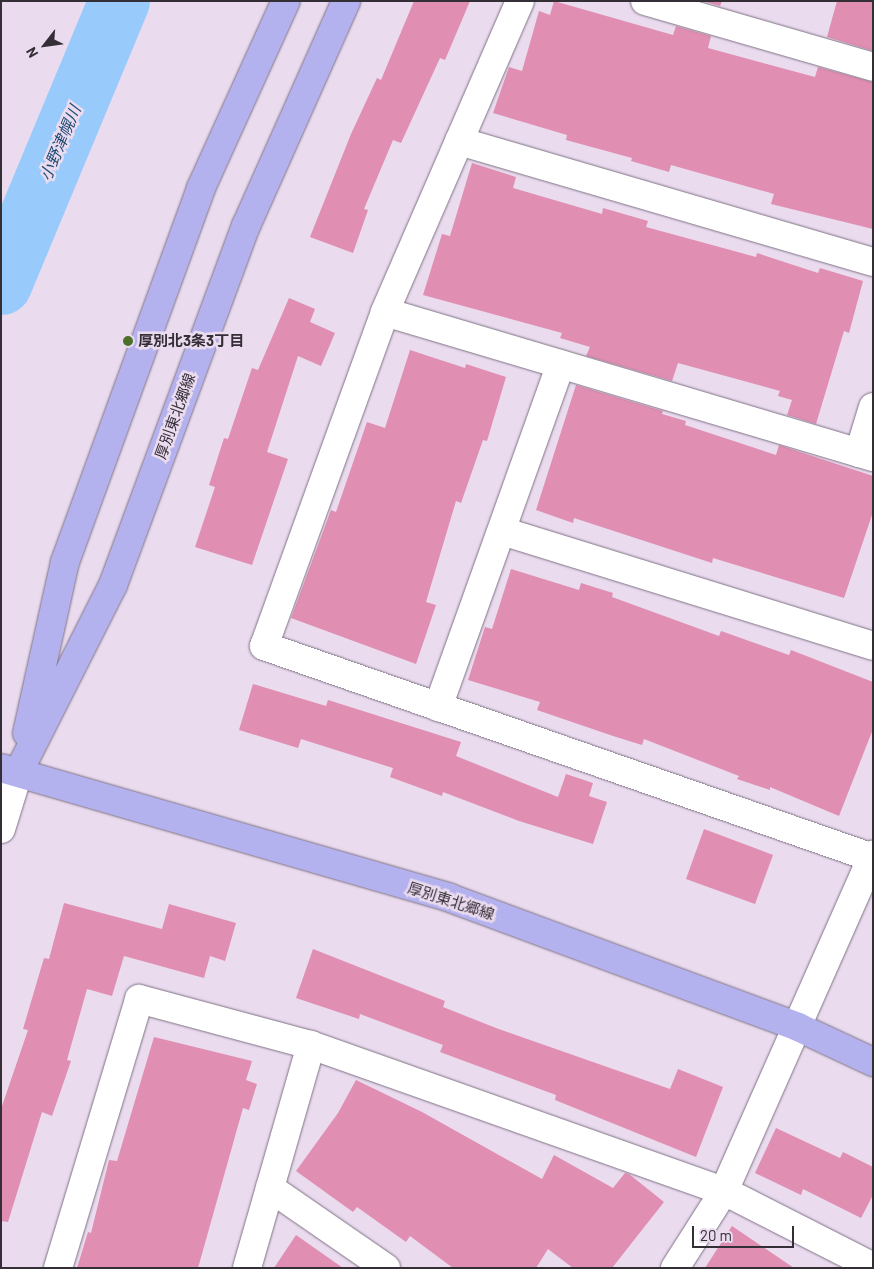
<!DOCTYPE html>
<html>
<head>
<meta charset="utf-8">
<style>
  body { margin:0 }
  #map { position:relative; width:874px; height:1269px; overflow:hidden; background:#eadbef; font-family:Barlow,"Noto Sans JP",sans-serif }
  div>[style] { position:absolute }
  .river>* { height:61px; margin:-30.5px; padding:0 30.5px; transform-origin:30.5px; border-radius:30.5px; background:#98cafb }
  .building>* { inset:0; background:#e08eb1 }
  .roads { filter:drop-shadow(0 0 1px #7f7283) drop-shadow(0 0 1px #7f7283) }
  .minor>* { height:28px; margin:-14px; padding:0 14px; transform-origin:14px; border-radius:14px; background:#fff }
  .major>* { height:28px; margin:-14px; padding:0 14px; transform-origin:14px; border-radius:14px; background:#b4b2ee }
  .dots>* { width:14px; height:14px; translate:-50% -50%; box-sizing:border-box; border:2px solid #eadbef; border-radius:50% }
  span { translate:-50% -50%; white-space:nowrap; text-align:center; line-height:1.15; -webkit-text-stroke:5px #eadbef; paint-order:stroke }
  .poi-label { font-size:15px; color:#342e36; font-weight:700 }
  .left { translate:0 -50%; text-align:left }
  .street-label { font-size:15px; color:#342e36 }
  .water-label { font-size:16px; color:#1c4971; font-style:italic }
  .frame { position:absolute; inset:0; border:2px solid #342e36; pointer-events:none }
  .north { position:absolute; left:20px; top:20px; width:50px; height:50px; -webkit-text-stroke:4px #eadbef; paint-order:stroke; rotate:240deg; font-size:14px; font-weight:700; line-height:20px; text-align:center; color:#342e36 }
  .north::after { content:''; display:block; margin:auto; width:18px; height:22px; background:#342e36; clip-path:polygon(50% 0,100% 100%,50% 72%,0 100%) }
  .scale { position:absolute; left:692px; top:1226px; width:102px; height:22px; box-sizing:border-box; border:2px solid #342e36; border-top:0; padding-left:6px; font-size:15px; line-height:18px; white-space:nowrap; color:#342e36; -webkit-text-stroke:4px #eadbef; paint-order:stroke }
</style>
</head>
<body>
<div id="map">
  <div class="river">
    <i style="left:1px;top:284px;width:307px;rotate:-67.4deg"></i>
  </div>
  <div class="building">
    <i style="clip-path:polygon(414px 1px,470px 1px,445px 60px,440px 58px,401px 143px,393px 140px,364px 209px,368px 210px,353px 253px,310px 237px,351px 134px,377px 78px,381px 80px)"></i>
    <i style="clip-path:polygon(554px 1px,673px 35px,676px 26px,711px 36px,708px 48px,815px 77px,818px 67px,873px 82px,873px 229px,771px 204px,774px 194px,671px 165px,669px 172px,631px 161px,632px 158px,566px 140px,567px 135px,493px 113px,509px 67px,522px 71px,539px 11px,550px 15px)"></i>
    <i style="clip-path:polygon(702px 1px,722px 1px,720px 6px)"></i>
    <i style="clip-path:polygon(837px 1px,873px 1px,873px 51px,827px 37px)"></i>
    <i style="clip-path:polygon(472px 163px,516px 177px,513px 188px,602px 214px,603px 208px,648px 221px,646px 227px,756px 257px,757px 253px,818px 273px,820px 268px,863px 281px,849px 333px,844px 331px,816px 424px,787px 415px,792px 400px,778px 396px,780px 391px,678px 363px,672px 381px,586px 356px,590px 347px,560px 338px,562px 333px,423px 295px,442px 234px,450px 236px)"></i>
    <i style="clip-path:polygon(289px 298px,315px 309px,310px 322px,335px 333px,321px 366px,298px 356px,267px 452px,288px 459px,252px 565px,195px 547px,215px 487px,209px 485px,224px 438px,228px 439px,252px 368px,258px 370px)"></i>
    <i style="clip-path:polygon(410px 350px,465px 368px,466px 364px,506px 377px,487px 441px,483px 440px,461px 503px,456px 501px,426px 602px,436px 605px,416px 664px,291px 618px,331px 510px,336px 512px,367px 422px,385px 428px)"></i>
    <i style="clip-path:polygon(576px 385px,663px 411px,662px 414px,686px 421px,685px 425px,776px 455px,779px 445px,873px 476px,873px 512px,844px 598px,713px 558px,712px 563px,574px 518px,573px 523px,536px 510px)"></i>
    <i style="clip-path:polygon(511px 569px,579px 590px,581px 583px,613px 593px,612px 597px,719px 636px,721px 631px,789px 655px,791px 650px,873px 682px,873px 729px,839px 816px,770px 787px,770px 790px,737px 779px,739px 776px,644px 739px,642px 745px,613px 736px,537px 710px,540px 702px,468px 680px,485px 627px,492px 629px)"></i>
    <i style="clip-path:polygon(253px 684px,326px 706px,328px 700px,461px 742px,456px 756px,558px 797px,566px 774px,593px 783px,589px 796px,607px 802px,593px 844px,519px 821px,443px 792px,442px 796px,390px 777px,393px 768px,301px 739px,298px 748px,239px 730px)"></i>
    <i style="clip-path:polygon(704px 829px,773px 855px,755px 904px,686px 879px)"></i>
    <i style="clip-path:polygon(64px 903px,162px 929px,169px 904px,236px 923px,225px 961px,210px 956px,204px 978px,124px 956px,112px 996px,87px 989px,67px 1060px,71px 1061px,52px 1116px,42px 1112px,8px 1222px,1px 1221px,1px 1109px,28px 1030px,23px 1029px,44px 958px,49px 959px)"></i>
    <i style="clip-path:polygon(313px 949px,445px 1001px,443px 1007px,496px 1028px,670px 1089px,678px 1069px,723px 1087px,696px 1157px,555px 1100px,556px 1095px,440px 1052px,443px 1045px,360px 1014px,359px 1019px,296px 998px)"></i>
    <i style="clip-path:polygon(154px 1037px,252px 1061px,246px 1080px,257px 1084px,249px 1110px,243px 1108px,198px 1268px,77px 1268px,88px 1232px,91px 1233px,109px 1160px,117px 1161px)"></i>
    <i style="clip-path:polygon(356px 1080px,422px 1112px,542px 1179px,554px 1155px,613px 1188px,625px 1173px,629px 1174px,664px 1202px,612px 1268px,573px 1268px,548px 1249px,536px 1268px,453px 1268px,410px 1236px,406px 1242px,357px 1207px,353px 1212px,296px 1171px,338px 1113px)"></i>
    <i style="clip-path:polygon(776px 1128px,840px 1158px,843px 1152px,873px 1167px,873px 1195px,861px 1218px,803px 1189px,801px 1195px,755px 1173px)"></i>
    <i style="clip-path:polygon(732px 1226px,794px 1268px,705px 1268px)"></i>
    <i style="clip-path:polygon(296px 1235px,343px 1268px,274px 1268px)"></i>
  </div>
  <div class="roads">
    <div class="minor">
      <i style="left:520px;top:1px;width:339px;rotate:113.5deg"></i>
      <i style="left:385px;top:312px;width:355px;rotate:109.9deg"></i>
      <i style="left:264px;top:646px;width:645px;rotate:19.19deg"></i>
      <i style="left:645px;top:1px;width:237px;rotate:16.1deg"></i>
      <i style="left:459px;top:141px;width:431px;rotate:16.3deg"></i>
      <i style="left:385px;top:312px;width:509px;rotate:16.55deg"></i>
      <i style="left:859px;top:453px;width:48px;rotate:-73.1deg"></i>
      <i style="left:502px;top:531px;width:388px;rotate:17.2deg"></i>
      <i style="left:438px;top:707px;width:364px;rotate:-70.3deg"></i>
      <i style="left:1px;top:829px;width:61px;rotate:-72.8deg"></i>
      <i style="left:270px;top:1188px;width:141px;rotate:34.6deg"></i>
      <i style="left:58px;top:1268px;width:281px;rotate:-73.2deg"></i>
      <i style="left:139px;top:999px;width:178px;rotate:15deg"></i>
      <i style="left:311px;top:1045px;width:438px;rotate:19.5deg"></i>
      <i style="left:724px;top:1191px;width:167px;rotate:27deg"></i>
      <i style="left:247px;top:1268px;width:232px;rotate:-74deg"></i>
      <i style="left:675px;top:1268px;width:91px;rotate:-57.5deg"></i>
      <i style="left:724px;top:1191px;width:368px;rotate:-66.1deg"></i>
    </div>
    <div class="major">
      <i style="left:27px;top:733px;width:175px;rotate:-77.5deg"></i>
      <i style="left:65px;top:562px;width:398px;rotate:-70deg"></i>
      <i style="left:201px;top:188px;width:205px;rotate:-65.6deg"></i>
      <i style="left:1px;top:768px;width:467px;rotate:16.1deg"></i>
      <i style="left:450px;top:898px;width:371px;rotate:20.3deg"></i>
      <i style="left:798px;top:1027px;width:83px;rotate:25deg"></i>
      <i style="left:19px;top:771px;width:208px;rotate:-63.2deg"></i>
      <i style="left:113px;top:585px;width:383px;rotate:-69.7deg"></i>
      <i style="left:246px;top:226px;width:246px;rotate:-66deg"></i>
    </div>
  </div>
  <div class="dots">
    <i style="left:128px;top:341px;background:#4c7029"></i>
  </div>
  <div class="poi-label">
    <span class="left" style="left:138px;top:341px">厚別北3条3丁目</span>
  </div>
  <div class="street-label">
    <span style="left:175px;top:416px;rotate:-70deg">厚別東北郷線</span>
    <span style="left:451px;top:901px;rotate:18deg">厚別東北郷線</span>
  </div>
  <div class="water-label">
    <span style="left:60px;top:143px;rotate:-67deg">小野津幌川</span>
  </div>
  <div class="frame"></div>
  <div class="north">N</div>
  <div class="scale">20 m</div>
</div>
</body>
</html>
